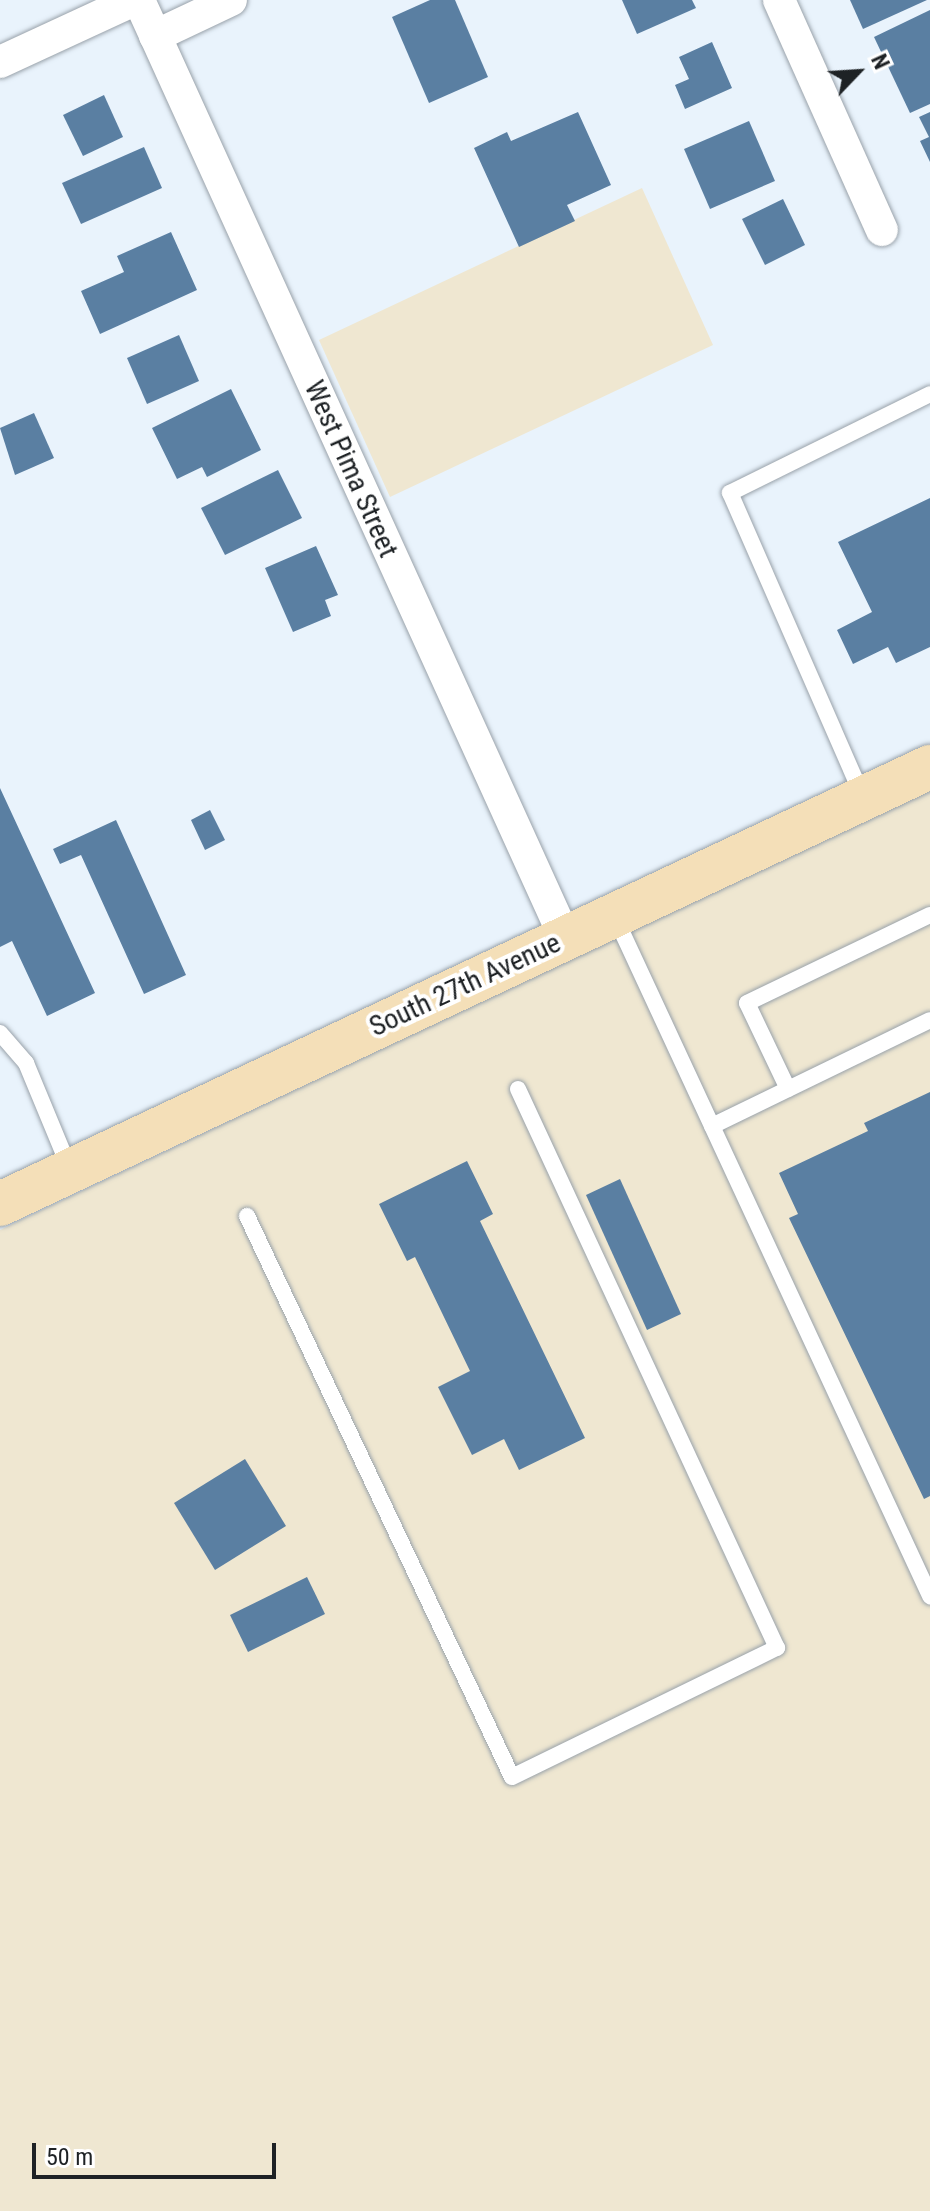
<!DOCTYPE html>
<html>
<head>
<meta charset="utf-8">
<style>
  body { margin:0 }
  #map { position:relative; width:930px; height:2211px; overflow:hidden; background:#e9f3fc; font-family:"Roboto Condensed",sans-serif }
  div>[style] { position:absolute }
  .industrial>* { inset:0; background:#efe7d1 }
  .building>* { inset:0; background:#5a7fa2 }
  .roads { filter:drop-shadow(0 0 2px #99a2aa) drop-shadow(0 0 2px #99a2aa) }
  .lane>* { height:16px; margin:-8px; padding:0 8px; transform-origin:8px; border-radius:8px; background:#fff }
  .street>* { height:32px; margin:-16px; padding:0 16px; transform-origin:16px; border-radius:16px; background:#fff }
  .secondary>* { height:44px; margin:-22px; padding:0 22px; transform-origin:22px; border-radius:22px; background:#f4dfb8 }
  span { translate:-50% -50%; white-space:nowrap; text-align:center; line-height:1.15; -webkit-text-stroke:8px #fff; paint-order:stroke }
  .street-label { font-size:28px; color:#1e2225 }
  .north { position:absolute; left:818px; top:32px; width:80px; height:80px; -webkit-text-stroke:6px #fff; paint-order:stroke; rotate:65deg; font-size:22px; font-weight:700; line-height:32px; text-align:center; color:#1e2225 }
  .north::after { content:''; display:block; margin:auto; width:28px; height:36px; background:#1e2225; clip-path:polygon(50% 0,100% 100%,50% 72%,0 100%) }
  .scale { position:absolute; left:32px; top:2143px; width:244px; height:36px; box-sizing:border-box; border:4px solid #1e2225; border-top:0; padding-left:10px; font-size:24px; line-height:28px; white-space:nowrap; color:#1e2225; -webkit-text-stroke:6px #fff; paint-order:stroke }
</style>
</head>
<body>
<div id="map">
  <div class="industrial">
    <i style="clip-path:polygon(642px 188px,713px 345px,390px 497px,319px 340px)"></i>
    <i style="clip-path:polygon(930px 789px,930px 2211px,0 2211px,0 1230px)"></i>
  </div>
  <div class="building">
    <i style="clip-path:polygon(430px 0,455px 0,488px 77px,429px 103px,392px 17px)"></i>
    <i style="clip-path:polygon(622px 0,692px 0,696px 8px,637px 34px)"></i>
    <i style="clip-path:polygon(850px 0,927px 0,863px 29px)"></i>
    <i style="clip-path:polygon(930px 10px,930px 104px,910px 113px,874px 37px)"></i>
    <i style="clip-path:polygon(712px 42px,732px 88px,685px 109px,675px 85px,689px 79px,679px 57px)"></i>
    <i style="clip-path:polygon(104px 95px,123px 137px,83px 156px,63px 115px)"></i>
    <i style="clip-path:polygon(578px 112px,611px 185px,567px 205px,575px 221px,519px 247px,474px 148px,507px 132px,511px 141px)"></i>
    <i style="clip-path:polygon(930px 112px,930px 162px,920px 141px,929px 137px,919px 117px)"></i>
    <i style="clip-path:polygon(749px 121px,775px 181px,710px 209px,684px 149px)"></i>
    <i style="clip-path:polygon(144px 147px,162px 188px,81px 224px,62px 183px)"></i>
    <i style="clip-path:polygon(783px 199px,805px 245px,765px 265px,742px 219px)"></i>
    <i style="clip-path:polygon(171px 232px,197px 290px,100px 334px,81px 291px,124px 272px,117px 256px)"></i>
    <i style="clip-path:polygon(179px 335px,199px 381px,147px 404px,127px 358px)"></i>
    <i style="clip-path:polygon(231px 389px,261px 450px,207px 477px,202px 467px,177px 479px,152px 428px)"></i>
    <i style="clip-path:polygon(34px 413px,54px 458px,15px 475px,0 428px)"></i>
    <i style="clip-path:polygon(278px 470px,302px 518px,225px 555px,201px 508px)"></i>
    <i style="clip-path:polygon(930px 498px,930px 647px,896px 663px,888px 647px,853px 664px,837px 630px,872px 612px,838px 542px)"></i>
    <i style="clip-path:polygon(316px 546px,338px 595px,325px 600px,331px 616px,293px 632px,265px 568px)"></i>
    <i style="clip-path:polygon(0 788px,95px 993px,47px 1016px,12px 941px,0 947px)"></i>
    <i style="clip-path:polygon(210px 810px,225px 840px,205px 850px,191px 820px)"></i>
    <i style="clip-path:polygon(116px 820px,186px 975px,144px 994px,81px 855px,60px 864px,53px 849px)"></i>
    <i style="clip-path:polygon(930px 1092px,930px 1496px,924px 1499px,789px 1218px,798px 1214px,779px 1173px,868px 1131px,864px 1123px)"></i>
    <i style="clip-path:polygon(467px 1161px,493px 1214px,480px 1221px,585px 1438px,519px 1470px,504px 1439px,472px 1455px,438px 1387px,470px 1371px,415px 1257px,407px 1261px,379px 1204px)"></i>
    <i style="clip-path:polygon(620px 1179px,681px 1314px,647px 1330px,586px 1195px)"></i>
    <i style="clip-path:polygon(245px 1459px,286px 1526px,215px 1570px,174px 1503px)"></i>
    <i style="clip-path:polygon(307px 1577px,325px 1614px,248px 1652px,230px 1615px)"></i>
  </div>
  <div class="roads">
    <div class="lane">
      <i style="left:863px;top:797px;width:332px;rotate:-113.6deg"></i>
      <i style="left:730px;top:493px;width:223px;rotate:-26.3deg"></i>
      <i style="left:615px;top:917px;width:749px;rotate:65.11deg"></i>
      <i style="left:0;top:1033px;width:40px;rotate:49deg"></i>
      <i style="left:26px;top:1063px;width:115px;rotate:67.5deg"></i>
      <i style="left:788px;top:1089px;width:95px;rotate:-115.5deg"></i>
      <i style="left:747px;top:1003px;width:203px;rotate:-25.7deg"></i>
      <i style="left:712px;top:1126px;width:242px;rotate:-25.9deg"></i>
      <i style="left:247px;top:1216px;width:620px;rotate:64.72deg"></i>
      <i style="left:512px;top:1777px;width:295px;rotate:-26deg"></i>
      <i style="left:777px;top:1648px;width:616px;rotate:-114.86deg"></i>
    </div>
    <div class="street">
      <i style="left:139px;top:0;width:1030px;rotate:65.57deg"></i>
      <i style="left:779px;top:0;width:252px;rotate:65.9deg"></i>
      <i style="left:155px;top:36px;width:84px;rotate:-25.3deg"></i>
      <i style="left:0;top:62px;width:148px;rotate:-24.8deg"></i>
    </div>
    <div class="secondary">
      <i style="left:0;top:1204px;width:1028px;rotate:-25.17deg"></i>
    </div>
  </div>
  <div class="street-label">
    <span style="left:351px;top:469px;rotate:66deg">West Pima Street</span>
    <span style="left:465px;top:985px;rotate:-25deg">South 27th Avenue</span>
  </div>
  <div class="north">N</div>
  <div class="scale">50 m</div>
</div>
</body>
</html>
